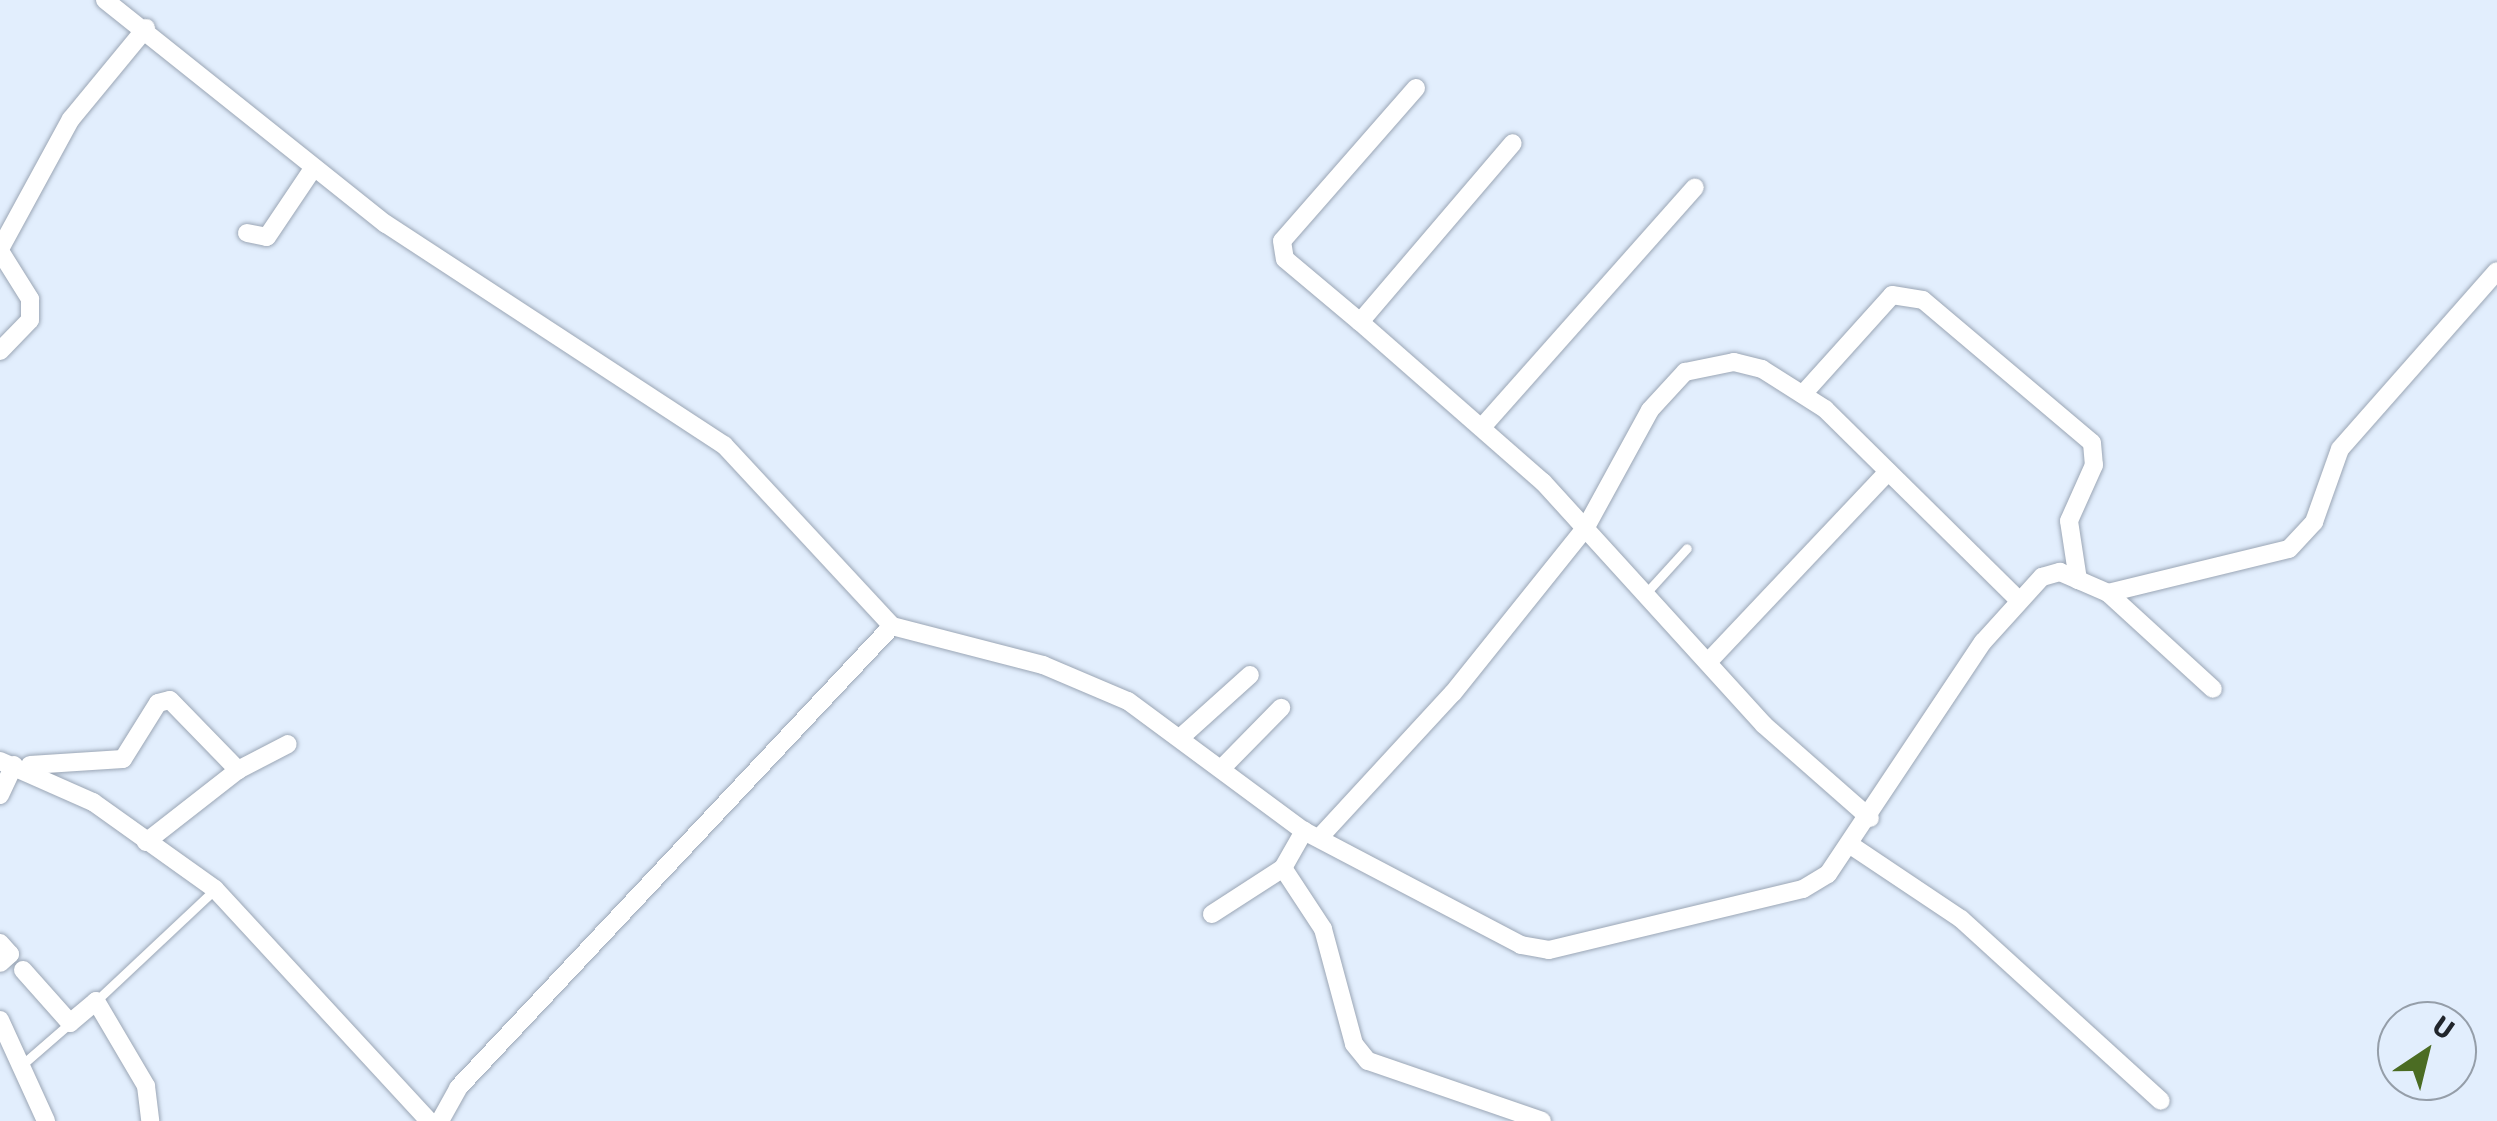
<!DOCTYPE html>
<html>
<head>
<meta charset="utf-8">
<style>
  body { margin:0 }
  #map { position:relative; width:2497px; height:1121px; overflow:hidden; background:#e2eefd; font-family:Signika,sans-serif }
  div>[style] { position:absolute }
  .roads { filter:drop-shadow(0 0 2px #9ba6b5) drop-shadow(0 0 2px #9ba6b5) }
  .service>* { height:9px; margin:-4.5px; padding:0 4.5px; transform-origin:4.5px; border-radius:4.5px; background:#fff }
  .minor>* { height:18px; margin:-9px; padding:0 9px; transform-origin:9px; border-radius:9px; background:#fff }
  span { translate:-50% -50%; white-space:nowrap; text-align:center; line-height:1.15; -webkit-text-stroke:9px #e2eefd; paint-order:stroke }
  .north { position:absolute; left:2377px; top:1001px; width:100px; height:100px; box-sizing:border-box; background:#e2eefd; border:2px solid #959ea9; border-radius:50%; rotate:35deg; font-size:28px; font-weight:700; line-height:40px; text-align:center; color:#21252b }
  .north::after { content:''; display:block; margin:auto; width:35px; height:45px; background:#4b6c23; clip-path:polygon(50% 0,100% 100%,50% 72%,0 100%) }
</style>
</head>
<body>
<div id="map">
  <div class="roads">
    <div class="service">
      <i style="left:1647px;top:592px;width:59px;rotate:-47.7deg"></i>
      <i style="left:96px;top:1001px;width:162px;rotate:-43.2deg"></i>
      <i style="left:24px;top:1063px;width:61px;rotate:-41deg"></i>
    </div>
    <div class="minor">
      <i style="left:105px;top:0;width:359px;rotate:38.6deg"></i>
      <i style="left:386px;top:224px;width:404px;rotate:33.2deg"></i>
      <i style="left:724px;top:445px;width:247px;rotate:47.1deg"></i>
      <i style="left:892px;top:626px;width:156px;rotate:14.5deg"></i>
      <i style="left:1043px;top:665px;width:92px;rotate:23deg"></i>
      <i style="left:1128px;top:701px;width:219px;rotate:36.5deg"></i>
      <i style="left:1304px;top:831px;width:245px;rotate:27.7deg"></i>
      <i style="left:1521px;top:945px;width:28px;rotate:10deg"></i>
      <i style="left:1549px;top:950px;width:261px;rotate:-13.5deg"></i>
      <i style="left:1803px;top:889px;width:29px;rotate:-31deg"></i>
      <i style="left:1828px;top:874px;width:279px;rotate:-56.3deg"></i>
      <i style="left:1983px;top:642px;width:88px;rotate:-47.8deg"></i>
      <i style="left:2042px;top:577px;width:19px;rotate:-16deg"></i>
      <i style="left:2060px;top:572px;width:52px;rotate:23.6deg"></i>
      <i style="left:2108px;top:593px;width:186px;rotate:-13.7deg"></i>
      <i style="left:2289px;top:549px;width:37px;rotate:-47deg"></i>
      <i style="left:2314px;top:522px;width:77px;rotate:-70.4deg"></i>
      <i style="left:2340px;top:449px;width:237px;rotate:-48.6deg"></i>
      <i style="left:1416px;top:88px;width:203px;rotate:131.2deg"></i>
      <i style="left:1282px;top:241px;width:18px;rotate:81deg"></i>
      <i style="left:1285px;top:259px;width:98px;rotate:40deg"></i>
      <i style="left:1360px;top:322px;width:235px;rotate:-49.5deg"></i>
      <i style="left:247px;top:233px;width:20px;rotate:11deg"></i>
      <i style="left:267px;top:237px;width:81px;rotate:-56.1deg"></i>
      <i style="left:0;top:249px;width:148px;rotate:-61.4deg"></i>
      <i style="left:71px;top:119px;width:118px;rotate:-50.5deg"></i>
      <i style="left:0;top:251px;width:57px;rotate:58deg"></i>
      <i style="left:30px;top:299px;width:21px;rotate:90deg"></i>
      <i style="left:30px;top:320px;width:43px;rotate:134.1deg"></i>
      <i style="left:1360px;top:322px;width:243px;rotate:41.2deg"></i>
      <i style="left:1543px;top:482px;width:328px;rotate:47.7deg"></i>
      <i style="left:1764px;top:725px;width:141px;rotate:41.3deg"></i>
      <i style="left:1803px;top:394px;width:133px;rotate:-48deg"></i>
      <i style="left:1892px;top:295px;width:31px;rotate:9deg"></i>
      <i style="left:1923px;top:300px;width:221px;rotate:40.2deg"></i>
      <i style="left:2092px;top:443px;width:22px;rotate:85deg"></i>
      <i style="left:2094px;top:465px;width:61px;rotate:114.1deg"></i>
      <i style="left:2069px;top:521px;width:60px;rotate:81.3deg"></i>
      <i style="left:1483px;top:426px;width:319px;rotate:-48.4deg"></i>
      <i style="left:2108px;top:593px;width:142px;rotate:42.4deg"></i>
      <i style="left:1710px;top:660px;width:259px;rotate:-46.6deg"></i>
      <i style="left:1180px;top:738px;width:94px;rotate:-42deg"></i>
      <i style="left:0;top:761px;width:102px;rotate:23.8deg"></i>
      <i style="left:93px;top:802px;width:150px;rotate:35.5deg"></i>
      <i style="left:215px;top:889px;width:316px;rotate:47.3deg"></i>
      <i style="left:30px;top:765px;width:93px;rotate:-3.7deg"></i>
      <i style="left:123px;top:759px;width:66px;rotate:-58deg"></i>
      <i style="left:158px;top:703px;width:12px;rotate:-14deg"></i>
      <i style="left:170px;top:700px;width:98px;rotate:45.8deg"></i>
      <i style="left:1221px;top:769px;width:86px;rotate:-45.5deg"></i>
      <i style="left:0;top:795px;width:33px;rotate:-65deg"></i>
      <i style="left:1319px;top:838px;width:197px;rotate:-47.3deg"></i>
      <i style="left:1453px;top:693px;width:213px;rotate:-51.3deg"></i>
      <i style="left:1586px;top:527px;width:133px;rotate:-61.3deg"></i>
      <i style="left:1650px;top:410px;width:52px;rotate:-47.4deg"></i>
      <i style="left:1685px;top:372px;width:50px;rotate:-11.5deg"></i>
      <i style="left:1734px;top:362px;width:29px;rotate:14deg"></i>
      <i style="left:1762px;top:369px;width:75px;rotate:32.4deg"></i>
      <i style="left:1825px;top:409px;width:271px;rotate:44.6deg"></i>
      <i style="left:146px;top:842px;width:117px;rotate:-38deg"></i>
      <i style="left:238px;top:770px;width:56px;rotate:-27.5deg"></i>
      <i style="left:1852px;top:846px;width:131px;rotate:33.8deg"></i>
      <i style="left:1961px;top:919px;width:270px;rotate:42.3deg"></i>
      <i style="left:1283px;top:868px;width:73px;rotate:56.7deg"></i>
      <i style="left:1323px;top:929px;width:119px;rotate:74.9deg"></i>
      <i style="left:1354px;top:1044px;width:22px;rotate:51deg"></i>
      <i style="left:1368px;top:1061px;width:184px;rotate:19deg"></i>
      <i style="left:1212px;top:914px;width:85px;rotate:-32.9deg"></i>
      <i style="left:1283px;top:868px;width:43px;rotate:-60.4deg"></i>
      <i style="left:0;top:943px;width:15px;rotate:48deg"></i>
      <i style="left:10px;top:954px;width:13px;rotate:138deg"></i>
      <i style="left:23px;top:970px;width:71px;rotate:48.4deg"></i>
      <i style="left:70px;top:1023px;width:34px;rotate:-40deg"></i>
      <i style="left:96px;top:1001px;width:99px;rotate:59.5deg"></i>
      <i style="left:146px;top:1086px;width:35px;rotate:83deg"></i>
      <i style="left:0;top:1020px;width:111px;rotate:65.5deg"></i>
      <i style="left:440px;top:1121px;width:38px;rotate:-61deg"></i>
      <i style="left:458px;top:1088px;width:634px;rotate:-46.79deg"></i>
    </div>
  </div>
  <div class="north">U</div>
</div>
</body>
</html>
